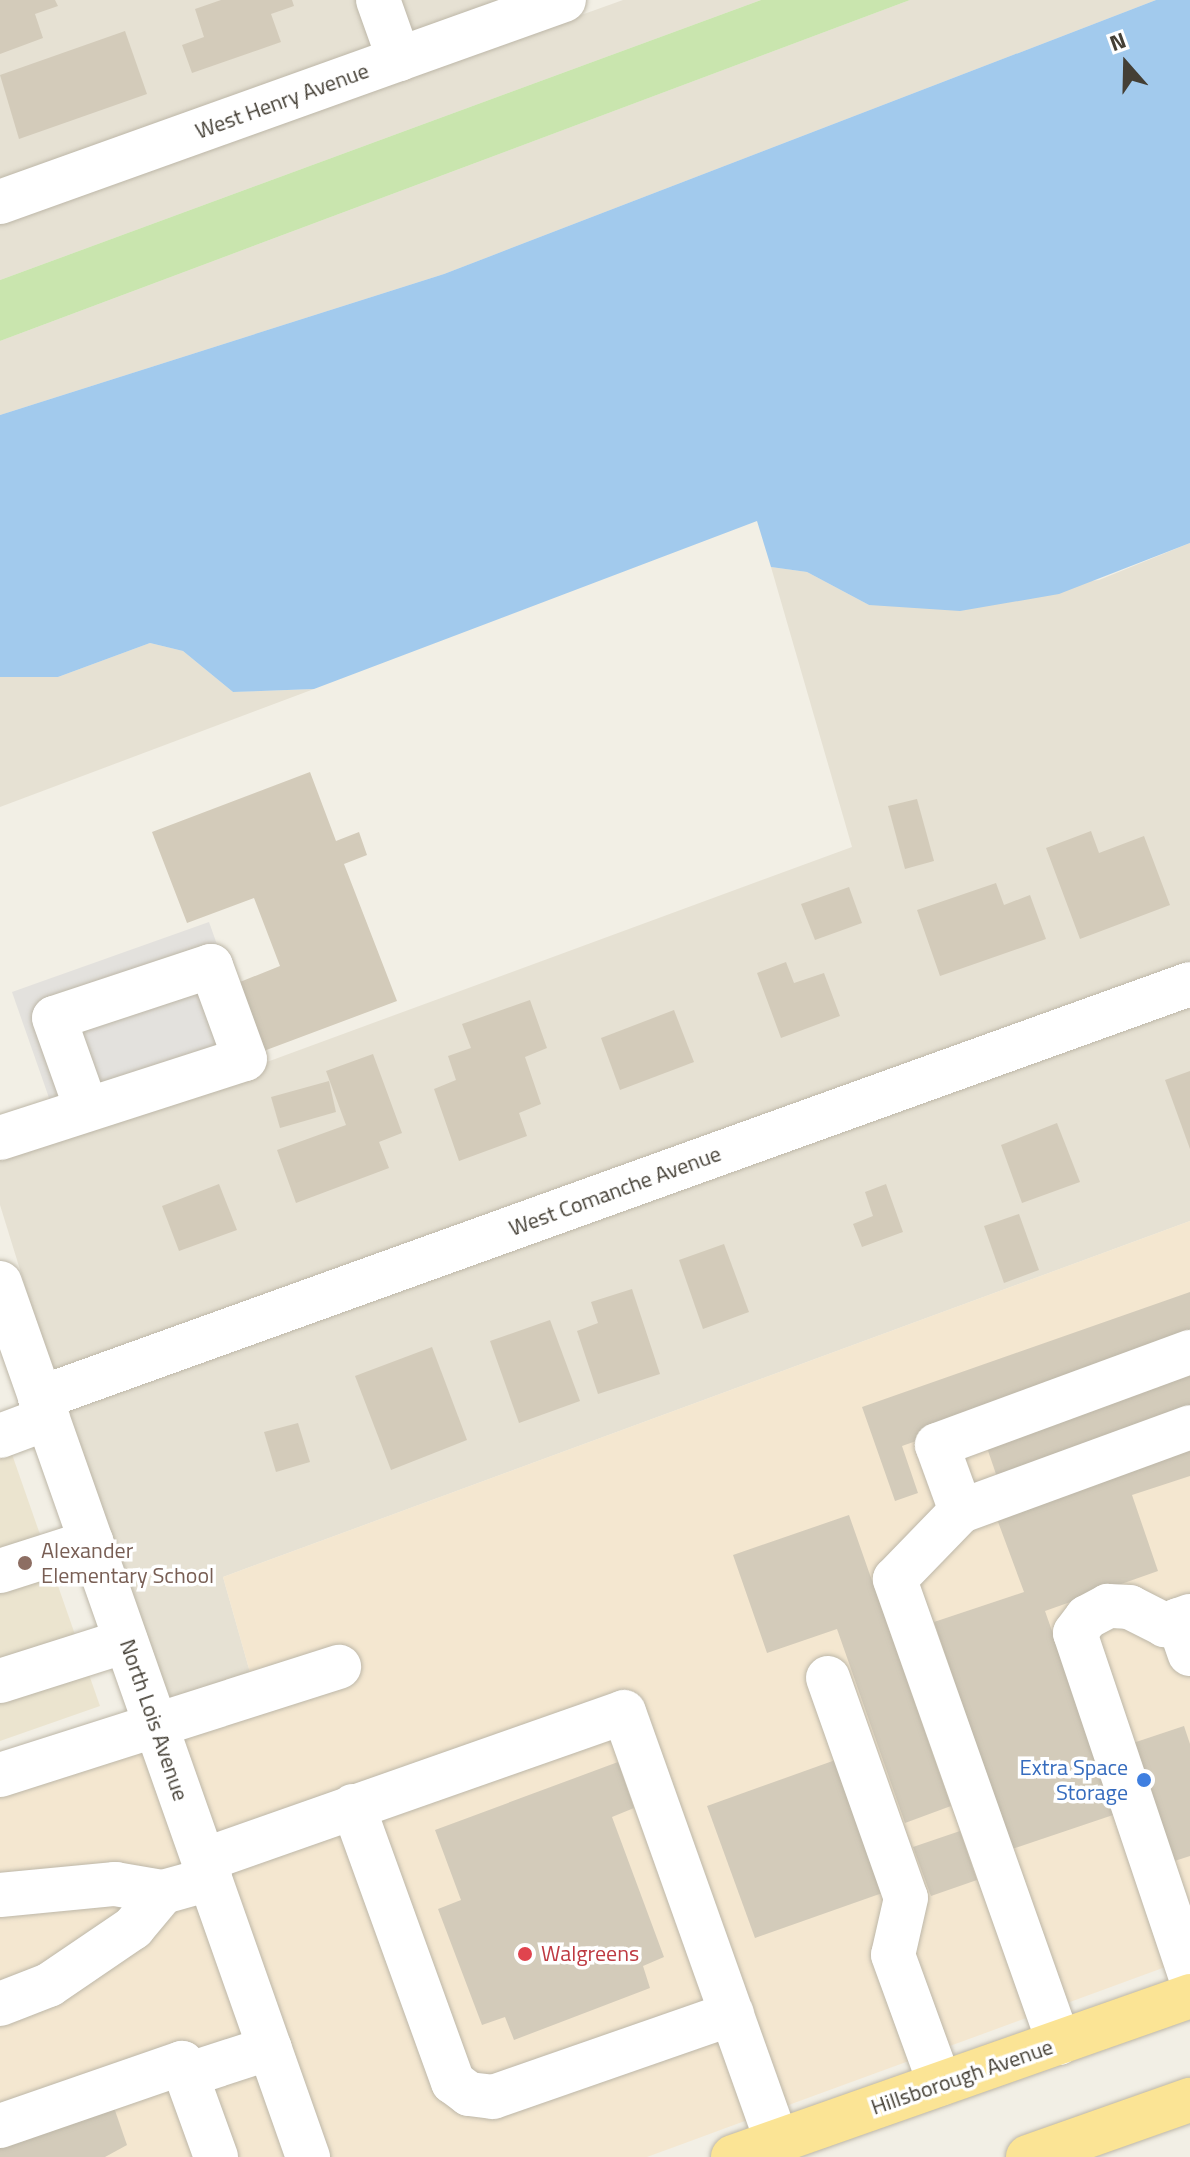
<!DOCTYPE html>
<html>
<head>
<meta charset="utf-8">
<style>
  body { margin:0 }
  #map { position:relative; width:1190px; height:2157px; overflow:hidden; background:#f2efe5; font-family:"Titillium Web",sans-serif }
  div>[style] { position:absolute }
  .residential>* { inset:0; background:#e6e1d3 }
  .commercial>* { inset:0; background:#f4e7d0 }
  .education>* { inset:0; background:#ebe4cf }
  .green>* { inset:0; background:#c9e5ae }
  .parking>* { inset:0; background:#e3e1dd }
  .water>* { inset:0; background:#a2caed }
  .building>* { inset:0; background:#d3cbba }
  .roads { filter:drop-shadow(0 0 2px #bdb7a8) drop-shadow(0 0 2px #bdb7a8) }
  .minor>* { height:44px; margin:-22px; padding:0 22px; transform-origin:22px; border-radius:22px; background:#fff }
  .major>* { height:44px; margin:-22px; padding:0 22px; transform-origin:22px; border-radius:22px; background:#fbe495 }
  .dots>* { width:22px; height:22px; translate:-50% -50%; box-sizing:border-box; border:4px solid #fff; border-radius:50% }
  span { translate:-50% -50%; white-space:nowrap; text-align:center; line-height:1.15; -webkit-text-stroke:7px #fff; paint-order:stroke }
  .street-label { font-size:22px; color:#443f35 }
  .education-label { font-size:22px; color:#785e54 }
  .left { translate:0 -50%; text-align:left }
  .shop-label { font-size:22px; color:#366cbe }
  .right { translate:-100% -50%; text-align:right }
  .health-label { font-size:22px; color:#be3a42 }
  .north { position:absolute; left:1086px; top:24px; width:80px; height:80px; -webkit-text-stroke:6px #fff; paint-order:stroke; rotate:340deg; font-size:22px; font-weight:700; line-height:32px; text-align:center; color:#443f35 }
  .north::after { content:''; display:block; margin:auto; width:28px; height:36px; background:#443f35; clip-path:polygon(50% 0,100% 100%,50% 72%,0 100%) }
</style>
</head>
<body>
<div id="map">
  <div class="residential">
    <i style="clip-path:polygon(0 0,359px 0,376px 47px,0 181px)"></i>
    <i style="clip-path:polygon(396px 0,506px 0,409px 35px)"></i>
    <i style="clip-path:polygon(623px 0,761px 0,0 280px,0 223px)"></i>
    <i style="clip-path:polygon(910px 0,1156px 0,444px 274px,0 415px,0 341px)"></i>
    <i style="clip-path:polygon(1190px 543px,1190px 963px,52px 1373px,0 1205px,0 1160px,852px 847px,771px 567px,807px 572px,869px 605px,1099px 580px)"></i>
    <i style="clip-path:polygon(150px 643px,183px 651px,233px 692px,314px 689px,0 807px,0 677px,58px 677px)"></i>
    <i style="clip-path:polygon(1190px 1003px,1190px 1221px,223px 1577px,251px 1676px,168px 1706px,63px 1410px)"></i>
  </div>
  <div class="commercial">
    <i style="clip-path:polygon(1190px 1221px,1190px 1958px,647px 2157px,327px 2157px,168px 1706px,251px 1676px,223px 1577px)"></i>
    <i style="clip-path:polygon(135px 1718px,290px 2157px,0 2157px,0 1767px)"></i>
  </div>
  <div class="education">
    <i style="clip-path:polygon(0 1420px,100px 1706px,0 1741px)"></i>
  </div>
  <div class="green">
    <i style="clip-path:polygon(761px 0,910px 0,0 341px,0 280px)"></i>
  </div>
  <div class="parking">
    <i style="clip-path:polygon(209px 922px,260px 1065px,62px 1135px,12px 992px)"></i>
  </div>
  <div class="water">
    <i style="clip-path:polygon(1156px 0,1190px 0,1190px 543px,1059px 594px,960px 611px,869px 605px,807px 572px,771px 567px,757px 521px,314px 689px,233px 692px,183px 651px,150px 643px,58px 677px,0 677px,0 415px,444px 274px)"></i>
  </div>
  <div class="building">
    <i style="clip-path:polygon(0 0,55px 0,58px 6px,35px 14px,43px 38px,0 54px)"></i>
    <i style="clip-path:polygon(221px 0,292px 0,294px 6px,271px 14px,281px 42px,192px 73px,182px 45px,204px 37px,195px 9px)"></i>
    <i style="clip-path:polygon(125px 31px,147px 94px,19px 139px,0 75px)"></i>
    <i style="clip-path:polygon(310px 772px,336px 841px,359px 832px,367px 855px,344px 864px,397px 1001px,261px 1052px,235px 984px,280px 966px,254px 898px,187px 923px,152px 832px)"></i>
    <i style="clip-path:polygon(917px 799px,934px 861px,905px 869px,888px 806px)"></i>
    <i style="clip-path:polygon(1091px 831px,1099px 853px,1144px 836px,1170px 905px,1080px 939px,1046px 848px)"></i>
    <i style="clip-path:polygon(996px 883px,1004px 905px,1030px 895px,1046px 939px,940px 976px,917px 910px)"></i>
    <i style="clip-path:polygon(849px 887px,862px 923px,815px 940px,801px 904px)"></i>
    <i style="clip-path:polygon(786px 962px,794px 983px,824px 973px,840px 1016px,781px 1038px,757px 973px)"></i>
    <i style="clip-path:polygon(530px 1000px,547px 1048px,525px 1057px,541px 1104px,519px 1113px,527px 1136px,459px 1161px,434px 1089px,456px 1080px,448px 1056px,471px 1048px,462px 1024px)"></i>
    <i style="clip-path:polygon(674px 1010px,694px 1062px,620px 1090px,601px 1038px)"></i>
    <i style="clip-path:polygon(373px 1054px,402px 1133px,379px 1142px,389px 1168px,296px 1203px,277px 1150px,346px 1125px,326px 1071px)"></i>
    <i style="clip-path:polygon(1190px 1071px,1190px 1149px,1165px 1080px)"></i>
    <i style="clip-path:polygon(329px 1081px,336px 1112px,280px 1128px,271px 1097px)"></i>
    <i style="clip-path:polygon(1057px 1123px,1080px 1182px,1022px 1203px,1001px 1145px)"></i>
    <i style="clip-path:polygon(219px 1184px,237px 1230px,179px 1251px,162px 1206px)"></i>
    <i style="clip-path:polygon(886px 1184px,903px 1232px,862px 1247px,853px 1224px,873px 1216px,865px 1192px)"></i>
    <i style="clip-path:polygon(1019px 1214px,1039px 1270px,1004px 1283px,984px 1226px)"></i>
    <i style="clip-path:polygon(724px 1244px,749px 1312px,703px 1329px,679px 1260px)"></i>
    <i style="clip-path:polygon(632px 1289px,660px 1374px,598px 1394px,577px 1331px,598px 1323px,591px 1302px)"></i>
    <i style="clip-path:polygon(1190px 1292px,1190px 1345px,902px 1446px,918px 1493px,895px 1501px,862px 1407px)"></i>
    <i style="clip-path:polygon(550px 1320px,580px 1401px,519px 1423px,490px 1341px)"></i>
    <i style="clip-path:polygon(432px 1347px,467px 1440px,391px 1470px,355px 1376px)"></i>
    <i style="clip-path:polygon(1190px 1365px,1190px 1412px,998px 1480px,984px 1439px)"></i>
    <i style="clip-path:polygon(298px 1423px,310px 1462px,276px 1472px,264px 1432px)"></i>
    <i style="clip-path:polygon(1190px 1441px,1190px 1476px,1132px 1495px,1158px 1571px,1045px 1611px,1116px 1814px,1012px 1849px,934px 1622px,1024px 1592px,994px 1511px)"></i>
    <i style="clip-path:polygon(849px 1515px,951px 1806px,905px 1823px,837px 1629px,767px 1653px,733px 1555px)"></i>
    <i style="clip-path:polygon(1184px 1726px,1190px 1744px,1190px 1856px,1156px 1867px,1118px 1748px)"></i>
    <i style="clip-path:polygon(841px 1758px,888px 1891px,755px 1938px,707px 1806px)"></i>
    <i style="clip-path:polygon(618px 1762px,634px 1808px,612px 1817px,664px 1957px,643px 1966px,650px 1988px,514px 2040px,505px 2017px,482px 2025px,438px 1909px,461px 1900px,435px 1830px)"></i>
    <i style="clip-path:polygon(960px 1831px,977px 1880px,931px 1896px,913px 1847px)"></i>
    <i style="clip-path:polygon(110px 2096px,127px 2145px,105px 2157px,0 2157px,0 2134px)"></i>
  </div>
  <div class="roads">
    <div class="minor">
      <i style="left:378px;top:0;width:63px;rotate:70.4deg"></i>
      <i style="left:0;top:202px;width:599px;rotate:-19.71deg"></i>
      <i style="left:0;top:1138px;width:257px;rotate:-17.9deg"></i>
      <i style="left:245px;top:1059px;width:99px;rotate:-110.1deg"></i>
      <i style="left:211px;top:966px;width:165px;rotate:161.7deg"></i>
      <i style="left:54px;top:1018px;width:96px;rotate:70.4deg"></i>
      <i style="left:0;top:1283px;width:927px;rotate:70.59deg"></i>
      <i style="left:40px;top:1398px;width:1222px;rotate:-19.8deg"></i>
      <i style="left:0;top:1436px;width:51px;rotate:-20.6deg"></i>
      <i style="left:961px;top:1511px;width:70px;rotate:-110deg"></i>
      <i style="left:937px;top:1445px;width:270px;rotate:-20.2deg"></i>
      <i style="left:0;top:1571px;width:96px;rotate:-17.7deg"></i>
      <i style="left:1190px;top:1616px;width:27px;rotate:160deg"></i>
      <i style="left:1165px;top:1625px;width:39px;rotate:-153deg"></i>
      <i style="left:1130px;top:1607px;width:22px;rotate:-177deg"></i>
      <i style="left:1108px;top:1606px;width:24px;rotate:152deg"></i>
      <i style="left:1087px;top:1617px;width:20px;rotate:127deg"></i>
      <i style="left:1075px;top:1633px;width:360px;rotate:71.4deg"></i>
      <i style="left:1178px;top:1620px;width:36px;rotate:71deg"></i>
      <i style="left:828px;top:1678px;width:233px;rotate:70.5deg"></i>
      <i style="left:906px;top:1898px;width:58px;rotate:102.8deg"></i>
      <i style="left:893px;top:1955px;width:137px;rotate:70deg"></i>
      <i style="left:0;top:1681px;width:132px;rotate:-17.6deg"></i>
      <i style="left:0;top:1775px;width:356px;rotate:-17.7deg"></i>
      <i style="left:353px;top:1806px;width:294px;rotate:70.1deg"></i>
      <i style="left:453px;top:2082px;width:20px;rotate:37deg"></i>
      <i style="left:469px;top:2094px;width:24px;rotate:7deg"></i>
      <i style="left:493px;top:2097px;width:253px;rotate:-19.2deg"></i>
      <i style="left:204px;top:1860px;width:445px;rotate:-19.4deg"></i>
      <i style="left:624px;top:1712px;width:455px;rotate:70.4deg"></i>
      <i style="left:0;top:1895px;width:116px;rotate:-5.5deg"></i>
      <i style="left:115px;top:1884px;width:49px;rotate:9.5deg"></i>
      <i style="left:163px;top:1892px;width:49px;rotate:-15.5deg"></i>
      <i style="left:0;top:2004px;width:53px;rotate:-21.2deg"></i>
      <i style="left:49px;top:1985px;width:102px;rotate:-34.2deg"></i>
      <i style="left:133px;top:1928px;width:47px;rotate:-50.2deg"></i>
      <i style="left:1059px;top:2043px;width:492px;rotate:-109.5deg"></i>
      <i style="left:895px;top:1579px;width:95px;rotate:-45.9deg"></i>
      <i style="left:961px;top:1511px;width:244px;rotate:-20.1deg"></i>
      <i style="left:187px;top:2075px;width:87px;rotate:-18deg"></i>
      <i style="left:0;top:2126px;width:193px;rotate:-19.1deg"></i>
      <i style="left:182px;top:2063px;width:100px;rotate:70.1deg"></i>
    </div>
    <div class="major">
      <i style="left:733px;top:2157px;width:485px;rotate:-19.4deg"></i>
      <i style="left:1028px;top:2157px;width:172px;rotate:-19.4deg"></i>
    </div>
  </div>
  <div class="dots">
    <i style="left:25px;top:1563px;background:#8d6e63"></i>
    <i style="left:1144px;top:1780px;background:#3f7fe0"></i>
    <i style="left:525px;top:1954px;background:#e0444e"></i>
  </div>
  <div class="street-label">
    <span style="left:282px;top:101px;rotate:-20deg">West Henry Avenue</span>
    <span style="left:615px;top:1191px;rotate:-20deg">West Comanche Avenue</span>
    <span style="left:154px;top:1720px;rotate:71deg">North Lois Avenue</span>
    <span style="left:962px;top:2077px;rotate:-19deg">Hillsborough Avenue</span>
  </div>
  <div class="education-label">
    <span class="left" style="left:41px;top:1563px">Alexander<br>Elementary School</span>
  </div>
  <div class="shop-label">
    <span class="right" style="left:1128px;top:1780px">Extra Space<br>Storage</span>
  </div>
  <div class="health-label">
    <span class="left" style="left:541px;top:1954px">Walgreens</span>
  </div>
  <div class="north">N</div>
</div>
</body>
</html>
